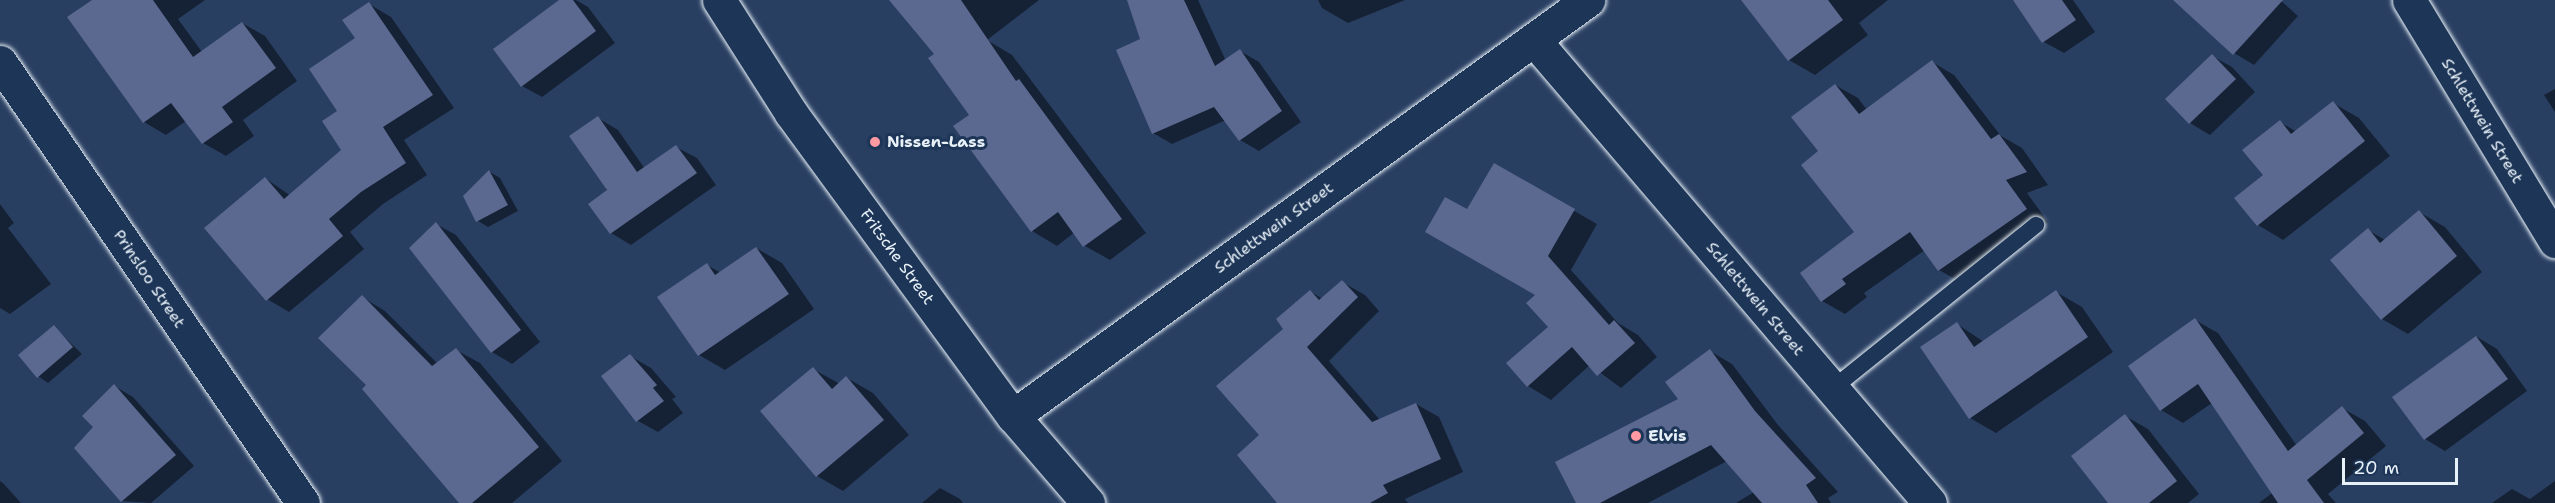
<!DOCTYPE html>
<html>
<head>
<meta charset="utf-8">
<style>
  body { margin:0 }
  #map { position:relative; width:2555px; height:503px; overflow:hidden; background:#293f62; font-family:"Shantell Sans",sans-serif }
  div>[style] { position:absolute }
  .shadow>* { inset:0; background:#0007 }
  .building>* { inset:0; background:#5b688f }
  .roads { filter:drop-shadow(0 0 2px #e8f1f8) drop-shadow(0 0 2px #e8f1f8) }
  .lane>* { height:16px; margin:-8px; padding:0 8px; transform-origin:8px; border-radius:8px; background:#1d3557 }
  .street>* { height:33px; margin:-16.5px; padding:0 16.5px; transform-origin:16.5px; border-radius:16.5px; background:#1d3557 }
  .secondary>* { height:33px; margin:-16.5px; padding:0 16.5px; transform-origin:16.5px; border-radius:16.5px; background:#1d3557 }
  .dots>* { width:16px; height:16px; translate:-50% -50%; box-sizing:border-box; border:3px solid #1d3557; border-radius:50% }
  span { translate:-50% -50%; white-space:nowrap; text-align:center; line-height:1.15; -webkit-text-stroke:6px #1d3557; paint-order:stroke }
  .street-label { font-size:16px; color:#e8f1f8 }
  .poi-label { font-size:16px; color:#e8f1f8; font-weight:700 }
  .left { translate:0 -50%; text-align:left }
  .scale { position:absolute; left:2342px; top:458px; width:116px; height:27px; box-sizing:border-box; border:3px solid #e8f1f8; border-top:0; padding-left:8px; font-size:18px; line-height:21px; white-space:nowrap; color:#e8f1f8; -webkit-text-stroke:4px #1d3557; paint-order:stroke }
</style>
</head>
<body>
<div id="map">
  <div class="shadow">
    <i style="clip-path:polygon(95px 0,205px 0,178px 19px,202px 52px,242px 23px,265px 36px,297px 81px,243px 120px,254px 136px,226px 156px,203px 143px,186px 121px,166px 135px,144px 122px)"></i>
    <i style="clip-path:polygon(562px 0,576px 0,588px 7px,615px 43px,542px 97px,522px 86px)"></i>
    <i style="clip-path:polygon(891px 0,1039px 0,987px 40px,1012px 55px,1146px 233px,1110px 260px,1085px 246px,1075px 232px,1057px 246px,1032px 231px,941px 56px)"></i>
    <i style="clip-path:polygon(1128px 0,1198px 0,1226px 61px,1240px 51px,1259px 62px,1301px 122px,1259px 151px,1240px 140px,1226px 120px,1172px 144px,1153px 133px,1142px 40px)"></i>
    <i style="clip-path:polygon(1318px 0,1405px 0,1348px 23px,1322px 8px)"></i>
    <i style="clip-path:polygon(1754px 0,1888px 0,1859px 23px,1868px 35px,1815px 75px,1789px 60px)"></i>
    <i style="clip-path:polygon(2015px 0,2073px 0,2095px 32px,2064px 53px,2044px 42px)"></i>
    <i style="clip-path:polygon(2186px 0,2280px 0,2298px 16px,2254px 65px,2234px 53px)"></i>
    <i style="clip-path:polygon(369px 4px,391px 17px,454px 108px,404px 140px,427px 175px,383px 204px,350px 232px,364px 249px,289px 312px,267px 299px,265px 178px,291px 196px,343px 151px,339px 111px)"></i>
    <i style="clip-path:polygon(2212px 56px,2232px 67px,2255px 92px,2210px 135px,2190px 123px,2167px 99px)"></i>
    <i style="clip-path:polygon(1932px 62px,1954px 75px,2001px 136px,2022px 148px,2048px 185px,2027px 193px,2048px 222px,1962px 283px,1939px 270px,1925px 250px,1864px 293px,1867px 297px,1845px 314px,1822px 301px,1856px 232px,1820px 151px,1835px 85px,1858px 98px,1867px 110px)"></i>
    <i style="clip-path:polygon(2555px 89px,2555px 112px,2544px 95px)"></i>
    <i style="clip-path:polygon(2333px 103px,2359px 118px,2390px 156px,2283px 240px,2258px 225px,2265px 176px,2280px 122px,2297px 132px)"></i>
    <i style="clip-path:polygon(598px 118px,618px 130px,645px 169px,676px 147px,697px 158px,716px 185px,631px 245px,611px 233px)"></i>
    <i style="clip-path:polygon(1494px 165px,1597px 224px,1571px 270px,1618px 323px,1638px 335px,1657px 357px,1621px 388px,1590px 365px,1551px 400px,1528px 386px,1508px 363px,1550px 327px,1538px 294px,1467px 211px)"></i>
    <i style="clip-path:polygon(490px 172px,500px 178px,518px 211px,488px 227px,478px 221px)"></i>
    <i style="clip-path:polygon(0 204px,14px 223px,8px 228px,51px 284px,10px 314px,0 308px)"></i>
    <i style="clip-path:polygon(2419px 212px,2445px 227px,2482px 272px,2408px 334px,2382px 319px,2332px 260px,2368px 230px,2385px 240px)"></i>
    <i style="clip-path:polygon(436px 224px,456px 235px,540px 342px,512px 364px,492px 352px,411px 248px)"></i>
    <i style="clip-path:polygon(756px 248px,782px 263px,814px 309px,725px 370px,699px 355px,659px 298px,707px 265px,721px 273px)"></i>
    <i style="clip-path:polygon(1342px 282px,1365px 295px,1379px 311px,1329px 361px,1380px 420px,1416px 404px,1439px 417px,1463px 472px,1405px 499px,1408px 503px,1279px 503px,1262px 435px,1285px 330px,1311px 292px,1323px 299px)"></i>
    <i style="clip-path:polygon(2056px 292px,2082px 307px,2113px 352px,1996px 433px,1970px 418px,1957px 324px,1984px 342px)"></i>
    <i style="clip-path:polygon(362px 297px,385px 311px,438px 364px,456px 350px,480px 363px,562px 461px,512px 503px,461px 503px,368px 385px)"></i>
    <i style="clip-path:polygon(2195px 320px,2218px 333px,2297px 446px,2342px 408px,2365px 421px,2386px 446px,2328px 494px,2336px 503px,2259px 503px,2272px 493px,2212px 403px,2183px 423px,2161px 410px)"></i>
    <i style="clip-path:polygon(54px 327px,82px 354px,48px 383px,38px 376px)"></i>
    <i style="clip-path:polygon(2477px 337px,2497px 349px,2527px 391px,2445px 451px,2425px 439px)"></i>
    <i style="clip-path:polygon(1710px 351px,1732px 364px,1778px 425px,1838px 492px,1828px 498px,1831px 503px,1736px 503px,1754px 492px,1727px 461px,1648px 503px,1577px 503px,1680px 399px)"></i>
    <i style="clip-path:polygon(630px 356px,651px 368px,676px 397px,672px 399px,683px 413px,658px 432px,638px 421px)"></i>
    <i style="clip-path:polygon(813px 369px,840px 384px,847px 378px,873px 393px,909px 435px,843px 491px,817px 476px)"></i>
    <i style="clip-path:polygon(114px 386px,133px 397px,194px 466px,151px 503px,122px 501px,95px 427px)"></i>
    <i style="clip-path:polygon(2125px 416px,2148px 429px,2199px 494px,2188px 503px,2109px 503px)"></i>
    <i style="clip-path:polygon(0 481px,3px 483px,21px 503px,0 503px)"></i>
    <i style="clip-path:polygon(2555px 481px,2555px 503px,2492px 503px,2512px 489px,2530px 499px)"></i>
    <i style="clip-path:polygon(940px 488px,960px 499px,963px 503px,922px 503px)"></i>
  </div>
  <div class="building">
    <i style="clip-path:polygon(92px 0,153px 0,193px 57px,242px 22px,276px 68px,222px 107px,233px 122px,202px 144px,171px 103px,143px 123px,67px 17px)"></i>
    <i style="clip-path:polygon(559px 0,573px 0,596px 31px,521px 87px,493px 49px)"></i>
    <i style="clip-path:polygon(889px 0,961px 0,1016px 81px,1019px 79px,1122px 219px,1083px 247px,1058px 212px,1031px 232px,953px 126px,969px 115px,928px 58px,934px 54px)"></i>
    <i style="clip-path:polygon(1127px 0,1184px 0,1215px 66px,1240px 49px,1282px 111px,1239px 141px,1214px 107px,1152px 134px,1116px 50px,1140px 39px)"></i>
    <i style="clip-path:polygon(1741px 0,1828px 0,1843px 20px,1788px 61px)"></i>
    <i style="clip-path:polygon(2013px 0,2062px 0,2076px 20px,2042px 43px)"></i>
    <i style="clip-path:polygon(2173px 0,2283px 0,2233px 55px)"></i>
    <i style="clip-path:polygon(369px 2px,433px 95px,383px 127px,406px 163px,361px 192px,329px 219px,343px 236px,266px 301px,204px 228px,265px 177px,284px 199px,341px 150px,322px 121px,337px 111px,309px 69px,355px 38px,342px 20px)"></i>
    <i style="clip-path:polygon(2212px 54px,2236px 79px,2189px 124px,2165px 99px)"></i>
    <i style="clip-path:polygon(1932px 60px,1991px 139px,1999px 134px,2027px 172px,2006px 180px,2027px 209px,1938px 271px,1910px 232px,1842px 279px,1846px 284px,1821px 302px,1800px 273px,1854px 232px,1801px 165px,1818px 151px,1791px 117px,1835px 84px,1859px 114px)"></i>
    <i style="clip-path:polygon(2333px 101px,2365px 141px,2257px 226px,2234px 198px,2263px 175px,2242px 150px,2280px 120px,2291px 134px)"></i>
    <i style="clip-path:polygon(598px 116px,637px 172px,676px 145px,697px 173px,610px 234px,588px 204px,607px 190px,569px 136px)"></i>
    <i style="clip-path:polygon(1494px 163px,1575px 209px,1548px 256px,1609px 325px,1614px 320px,1635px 343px,1597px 376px,1572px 347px,1527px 387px,1506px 363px,1548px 327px,1526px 303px,1535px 295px,1425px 232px,1445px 197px,1467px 209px)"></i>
    <i style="clip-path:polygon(489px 170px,508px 205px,476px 222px,463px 196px)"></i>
    <i style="clip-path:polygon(2419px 210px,2457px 256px,2381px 320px,2330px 260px,2368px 228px,2380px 243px)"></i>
    <i style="clip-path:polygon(436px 222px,521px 330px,491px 353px,409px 248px)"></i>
    <i style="clip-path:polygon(756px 247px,789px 294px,698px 356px,657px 297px,707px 263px,715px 275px)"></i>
    <i style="clip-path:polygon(1342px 280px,1358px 297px,1307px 347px,1372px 422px,1416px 403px,1441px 459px,1383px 485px,1388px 493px,1370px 503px,1277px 503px,1237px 455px,1259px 435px,1216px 386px,1283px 329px,1276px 319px,1310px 290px,1319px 300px)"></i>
    <i style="clip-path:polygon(2056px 290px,2088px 337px,1969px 419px,1920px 347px,1957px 322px,1974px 347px)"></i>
    <i style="clip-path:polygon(362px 295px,432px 366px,456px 348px,539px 447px,472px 503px,459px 503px,362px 389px,366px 385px,318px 338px)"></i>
    <i style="clip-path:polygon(2195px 318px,2288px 451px,2342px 406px,2364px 433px,2307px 480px,2324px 503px,2278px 503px,2198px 384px,2160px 411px,2128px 366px)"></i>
    <i style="clip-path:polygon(54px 325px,73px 347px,37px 378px,18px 355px)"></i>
    <i style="clip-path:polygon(2476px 336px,2508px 379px,2424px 440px,2392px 397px)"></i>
    <i style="clip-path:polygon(1710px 349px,1755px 411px,1816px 478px,1806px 485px,1818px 503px,1762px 503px,1711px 445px,1600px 503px,1576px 503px,1555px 462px,1678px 399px,1665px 382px)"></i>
    <i style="clip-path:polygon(630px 354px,657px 385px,653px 388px,664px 401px,636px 422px,601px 376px)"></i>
    <i style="clip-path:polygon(813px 367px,832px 389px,846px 376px,884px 420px,816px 477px,760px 411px)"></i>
    <i style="clip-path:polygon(114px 384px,176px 455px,121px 502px,74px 448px,93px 427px,82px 416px)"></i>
    <i style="clip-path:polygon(2125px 414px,2177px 481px,2149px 503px,2108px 503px,2071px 456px)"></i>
  </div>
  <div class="roads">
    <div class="lane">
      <i style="left:1832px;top:389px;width:262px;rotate:-38.8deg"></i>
    </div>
    <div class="street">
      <i style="left:2409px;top:0;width:282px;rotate:58.8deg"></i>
      <i style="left:1534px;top:40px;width:609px;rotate:49.46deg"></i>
      <i style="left:0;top:62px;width:535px;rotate:55.51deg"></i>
      <i style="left:1013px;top:416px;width:710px;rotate:-35.88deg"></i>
    </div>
    <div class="secondary">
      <i style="left:719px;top:0;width:134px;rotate:57.5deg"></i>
      <i style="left:791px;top:113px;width:376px;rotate:53.8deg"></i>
      <i style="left:1013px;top:416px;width:115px;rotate:49.2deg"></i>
    </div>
  </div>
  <div class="dots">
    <i style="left:875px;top:142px;background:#ff9aa2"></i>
    <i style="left:1636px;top:436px;background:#ff9aa2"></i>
  </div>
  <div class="street-label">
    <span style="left:2482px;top:121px;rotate:59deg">Schlettwein Street</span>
    <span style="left:1274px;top:228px;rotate:-36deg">Schlettwein Street</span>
    <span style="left:897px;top:257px;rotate:54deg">Fritsche Street</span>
    <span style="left:149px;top:279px;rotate:56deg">Prinsloo Street</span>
    <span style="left:1755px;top:299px;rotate:50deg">Schlettwein Street</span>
  </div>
  <div class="poi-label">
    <span class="left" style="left:887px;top:142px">Nissen-Lass</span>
    <span class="left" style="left:1648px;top:436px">Elvis</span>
  </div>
  <div class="scale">20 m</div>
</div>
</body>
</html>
